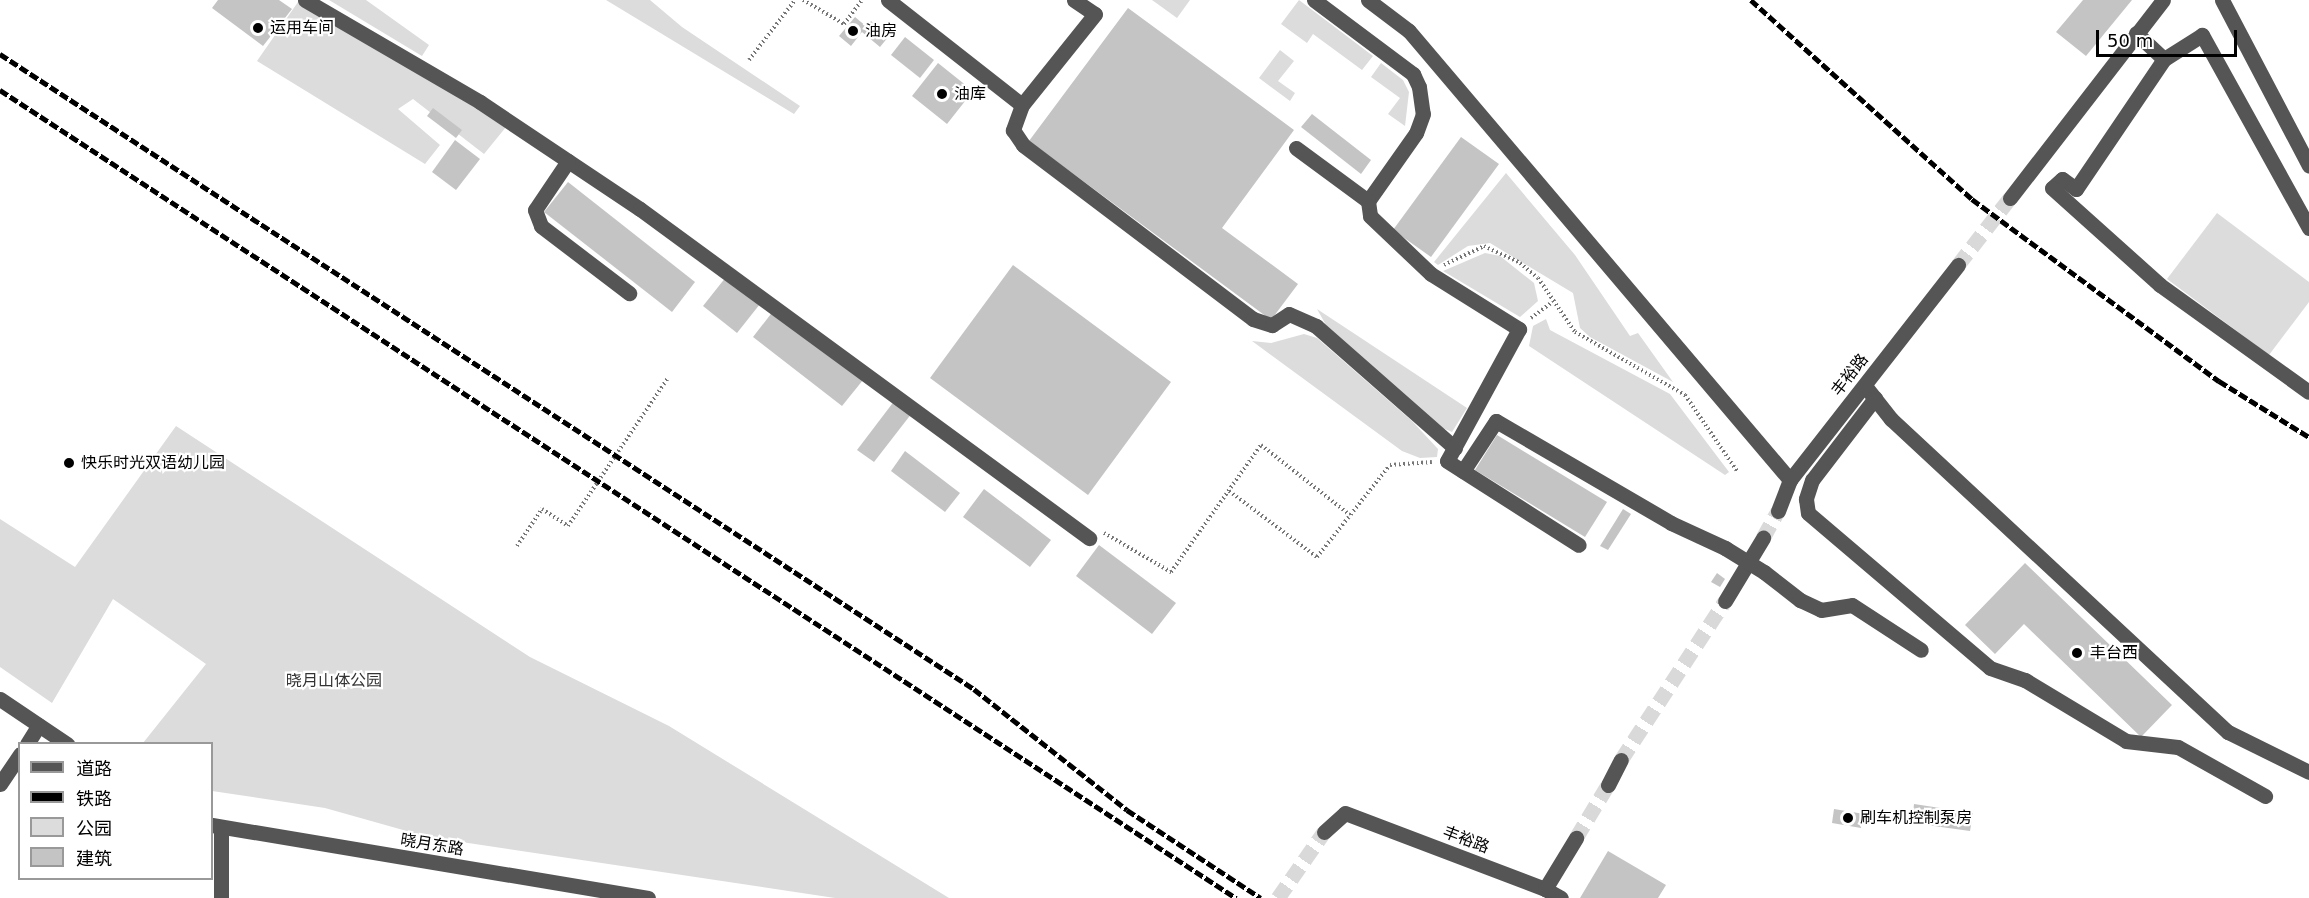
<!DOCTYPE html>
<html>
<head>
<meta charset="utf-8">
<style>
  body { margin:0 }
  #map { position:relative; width:2309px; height:898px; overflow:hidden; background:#fff; font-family:"DejaVu Sans","Noto Sans SC",sans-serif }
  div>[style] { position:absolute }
  .green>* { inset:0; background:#dcdcdc }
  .building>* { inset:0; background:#c4c4c4 }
  .minor-tunnel>* { height:15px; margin-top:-7.5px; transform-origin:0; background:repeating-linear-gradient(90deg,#d9d9d9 0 15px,transparent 0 23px) }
  .path>* { height:4px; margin-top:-2px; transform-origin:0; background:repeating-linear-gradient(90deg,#777 0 1.5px,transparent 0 4.5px) }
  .minor>* { height:15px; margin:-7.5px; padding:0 7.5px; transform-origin:7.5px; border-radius:7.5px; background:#555 }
  .rail>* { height:4.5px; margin-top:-2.25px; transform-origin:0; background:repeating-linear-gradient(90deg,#000 0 9px,transparent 0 12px) }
  .minor-bridge>* { height:15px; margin:-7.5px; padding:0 7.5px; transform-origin:7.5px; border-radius:7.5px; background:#555 }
  .dots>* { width:16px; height:16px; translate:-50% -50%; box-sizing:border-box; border:3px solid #fff; border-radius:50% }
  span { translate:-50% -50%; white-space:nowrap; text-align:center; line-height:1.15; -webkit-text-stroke:4.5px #fff; paint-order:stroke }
  .poi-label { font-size:16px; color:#000 }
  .left { translate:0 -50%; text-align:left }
  .street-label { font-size:16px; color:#000 }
  .park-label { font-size:16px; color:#333 }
  .legend { position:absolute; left:18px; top:742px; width:195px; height:138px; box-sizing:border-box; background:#fff; border:2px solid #999; margin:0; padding:8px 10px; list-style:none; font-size:18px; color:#000 }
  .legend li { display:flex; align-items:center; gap:12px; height:30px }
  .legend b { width:30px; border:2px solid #999 }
  .scale { position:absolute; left:2096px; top:30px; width:141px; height:27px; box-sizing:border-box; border:3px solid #000; border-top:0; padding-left:8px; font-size:18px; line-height:21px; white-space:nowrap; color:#000; -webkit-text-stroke:4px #fff; paint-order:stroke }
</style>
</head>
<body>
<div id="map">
  <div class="green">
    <i style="clip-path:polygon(329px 0,366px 0,429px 45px,422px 56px)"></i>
    <i style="clip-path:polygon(606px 0,650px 0,682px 27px,800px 106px,794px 114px)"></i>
    <i style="clip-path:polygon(1152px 0,1190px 0,1177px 18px)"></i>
    <i style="clip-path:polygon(1299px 0,1373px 56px,1362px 70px,1313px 34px,1307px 43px,1281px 24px)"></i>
    <i style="clip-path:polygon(298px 2px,418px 66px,506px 127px,484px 154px,413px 99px,398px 109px,440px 145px,425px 164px,257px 61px)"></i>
    <i style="clip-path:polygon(1280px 50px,1294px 61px,1278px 81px,1295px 93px,1290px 101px,1259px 78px)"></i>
    <i style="clip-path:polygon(1381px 63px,1403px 80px,1409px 92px,1405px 126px,1388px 114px,1400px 98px,1371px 77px)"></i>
    <i style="clip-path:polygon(1506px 173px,1575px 255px,1630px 336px,1638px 333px,1673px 382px,1590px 337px,1580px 328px,1573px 293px,1490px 243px,1468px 246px,1438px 265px,1434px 262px)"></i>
    <i style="clip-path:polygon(2217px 213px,2309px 282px,2309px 302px,2269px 355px,2167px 279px)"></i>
    <i style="clip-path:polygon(1485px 253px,1500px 256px,1534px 283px,1538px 301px,1520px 317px,1443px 271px)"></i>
    <i style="clip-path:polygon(1317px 309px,1467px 408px,1452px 432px,1438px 426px,1326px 325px)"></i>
    <i style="clip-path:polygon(1546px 319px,1550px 330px,1670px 394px,1729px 472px,1725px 475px,1529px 346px,1533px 326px)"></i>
    <i style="clip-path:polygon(1304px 334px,1317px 338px,1412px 421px,1438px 449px,1437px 457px,1420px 458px,1402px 451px,1252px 341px,1271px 343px)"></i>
    <i style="clip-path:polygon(176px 426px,530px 657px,669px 726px,949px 898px,835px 898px,428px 837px,325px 808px,212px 791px,212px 744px,143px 743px,206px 664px,113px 599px,52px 703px,0 667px,0 519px,75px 567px)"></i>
  </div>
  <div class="building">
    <i style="clip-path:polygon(218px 0,279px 0,292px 9px,263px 46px,212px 8px)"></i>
    <i style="clip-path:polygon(2083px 0,2132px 0,2086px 56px,2056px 32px)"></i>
    <i style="clip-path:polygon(1128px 8px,1294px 130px,1222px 228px,1298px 284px,1271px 320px,1029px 141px)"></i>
    <i style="clip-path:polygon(855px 17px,867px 27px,871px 21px,889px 36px,880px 47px,862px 32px,851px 46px,839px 36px)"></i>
    <i style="clip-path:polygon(905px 37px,934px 60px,920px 78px,891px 55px)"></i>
    <i style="clip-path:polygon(938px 63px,973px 91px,947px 124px,912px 96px)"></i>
    <i style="clip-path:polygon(433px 108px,462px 130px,456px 138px,427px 116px)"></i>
    <i style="clip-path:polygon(1312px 114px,1371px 160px,1361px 174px,1301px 127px)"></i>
    <i style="clip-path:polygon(1461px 137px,1499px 164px,1431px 257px,1393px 230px)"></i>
    <i style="clip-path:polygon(455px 140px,480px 159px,456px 190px,432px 172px)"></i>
    <i style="clip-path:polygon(568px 182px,695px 282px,672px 312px,544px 212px)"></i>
    <i style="clip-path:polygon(1013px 265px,1171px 382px,1088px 495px,930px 378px)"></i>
    <i style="clip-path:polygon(726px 277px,760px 304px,737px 333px,703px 306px)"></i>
    <i style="clip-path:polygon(774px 310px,863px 380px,842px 406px,753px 337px)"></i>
    <i style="clip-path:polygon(895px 400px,912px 413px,874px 462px,857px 450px)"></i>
    <i style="clip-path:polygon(1497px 435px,1607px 502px,1585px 537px,1475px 470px)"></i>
    <i style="clip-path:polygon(905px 451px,960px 493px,945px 512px,891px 471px)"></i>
    <i style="clip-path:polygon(984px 489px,1051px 540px,1030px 567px,963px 517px)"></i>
    <i style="clip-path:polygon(1623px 509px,1631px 514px,1608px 550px,1600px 546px)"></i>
    <i style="clip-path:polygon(1099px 545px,1176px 603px,1152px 634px,1076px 576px)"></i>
    <i style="clip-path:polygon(2025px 563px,2172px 705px,2141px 737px,2024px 624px,1995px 654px,1965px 625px)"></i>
    <i style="clip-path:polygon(1717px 573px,1725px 579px,1720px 587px,1711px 582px)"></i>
    <i style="clip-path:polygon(1914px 804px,1973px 813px,1970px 831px,1912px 823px)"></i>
    <i style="clip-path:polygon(1834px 809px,1864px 814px,1861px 828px,1832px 823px)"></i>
    <i style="clip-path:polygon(1608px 851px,1666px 885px,1658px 898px,1580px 898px)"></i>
  </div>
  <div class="minor-tunnel">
    <i style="left:1958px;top:265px;width:85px;rotate:-52.2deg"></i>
    <i style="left:1763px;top:538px;width:31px;rotate:-61deg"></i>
    <i style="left:1621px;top:760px;width:190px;rotate:-56.8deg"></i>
    <i style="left:1576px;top:838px;width:62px;rotate:-58.9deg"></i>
    <i style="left:1278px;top:898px;width:80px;rotate:-55.1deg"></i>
  </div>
  <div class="path">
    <i style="left:803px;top:0;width:48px;rotate:30.3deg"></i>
    <i style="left:844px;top:24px;width:30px;rotate:-53deg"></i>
    <i style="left:749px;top:60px;width:76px;rotate:-52.5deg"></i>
    <i style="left:1444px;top:265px;width:44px;rotate:-25.4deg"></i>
    <i style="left:1484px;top:246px;width:40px;rotate:25deg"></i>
    <i style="left:1520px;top:263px;width:23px;rotate:40deg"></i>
    <i style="left:1538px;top:278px;width:65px;rotate:55.6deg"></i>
    <i style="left:1575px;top:332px;width:127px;rotate:29.8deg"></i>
    <i style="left:1685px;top:395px;width:92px;rotate:55.6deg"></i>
    <i style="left:1531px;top:318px;width:26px;rotate:-37deg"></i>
    <i style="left:1229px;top:491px;width:110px;rotate:36.9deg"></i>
    <i style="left:1317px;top:557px;width:117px;rotate:-51.6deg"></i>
    <i style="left:1390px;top:465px;width:42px;rotate:-4.1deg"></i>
    <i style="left:1104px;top:533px;width:78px;rotate:30.2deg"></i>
    <i style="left:1171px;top:572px;width:156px;rotate:-54.7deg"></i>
    <i style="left:1261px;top:445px;width:113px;rotate:38.2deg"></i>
    <i style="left:517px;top:546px;width:45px;rotate:-56deg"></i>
    <i style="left:542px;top:509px;width:31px;rotate:33deg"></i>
    <i style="left:568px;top:526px;width:179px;rotate:-56deg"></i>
  </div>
  <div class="minor">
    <i style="left:305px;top:0;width:203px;rotate:30.2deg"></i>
    <i style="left:480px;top:102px;width:192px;rotate:33.8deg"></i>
    <i style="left:640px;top:209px;width:557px;rotate:36.23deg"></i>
    <i style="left:888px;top:0;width:170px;rotate:38.1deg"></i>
    <i style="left:1074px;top:0;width:25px;rotate:34deg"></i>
    <i style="left:1095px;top:14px;width:117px;rotate:128.7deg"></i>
    <i style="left:1022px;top:105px;width:27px;rotate:110deg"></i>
    <i style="left:1013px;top:130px;width:18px;rotate:56deg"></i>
    <i style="left:1023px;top:145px;width:288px;rotate:37.1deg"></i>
    <i style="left:1253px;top:319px;width:20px;rotate:18deg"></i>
    <i style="left:1272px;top:325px;width:20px;rotate:-33deg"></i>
    <i style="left:1289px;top:314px;width:30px;rotate:24deg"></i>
    <i style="left:1316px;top:326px;width:185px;rotate:41.3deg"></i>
    <i style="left:1314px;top:0;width:124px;rotate:36.8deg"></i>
    <i style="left:1413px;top:74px;width:14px;rotate:65deg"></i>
    <i style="left:1419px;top:87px;width:27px;rotate:82deg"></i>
    <i style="left:1423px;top:114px;width:20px;rotate:110deg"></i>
    <i style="left:1416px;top:133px;width:83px;rotate:125.2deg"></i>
    <i style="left:1368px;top:201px;width:15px;rotate:82deg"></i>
    <i style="left:1370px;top:216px;width:84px;rotate:43.6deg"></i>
    <i style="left:1431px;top:274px;width:104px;rotate:32deg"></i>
    <i style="left:1519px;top:329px;width:150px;rotate:118.6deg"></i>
    <i style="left:1447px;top:461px;width:156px;rotate:32.5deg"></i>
    <i style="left:1368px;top:0;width:51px;rotate:37.1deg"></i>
    <i style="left:1409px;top:31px;width:589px;rotate:49.68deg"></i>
    <i style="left:2222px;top:0;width:187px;rotate:62.3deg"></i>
    <i style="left:2136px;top:33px;width:38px;rotate:43deg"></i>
    <i style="left:1296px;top:148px;width:89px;rotate:36.4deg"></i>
    <i style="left:568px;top:161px;width:59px;rotate:124deg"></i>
    <i style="left:535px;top:210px;width:17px;rotate:69deg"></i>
    <i style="left:541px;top:226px;width:111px;rotate:37.3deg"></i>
    <i style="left:2010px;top:198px;width:250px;rotate:-52.3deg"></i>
    <i style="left:2309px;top:228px;width:221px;rotate:-119deg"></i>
    <i style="left:2202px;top:35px;width:45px;rotate:147.7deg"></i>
    <i style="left:2164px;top:59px;width:157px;rotate:124.1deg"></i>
    <i style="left:2076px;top:189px;width:17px;rotate:-144deg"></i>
    <i style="left:2062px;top:179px;width:13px;rotate:138deg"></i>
    <i style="left:2052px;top:188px;width:145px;rotate:41.9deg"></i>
    <i style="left:2160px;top:285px;width:183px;rotate:35.7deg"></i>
    <i style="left:1865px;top:386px;width:42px;rotate:51.8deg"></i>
    <i style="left:1891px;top:419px;width:460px;rotate:42.9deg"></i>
    <i style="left:2228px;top:732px;width:90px;rotate:26.3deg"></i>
    <i style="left:1875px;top:398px;width:103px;rotate:127.5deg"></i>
    <i style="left:1812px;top:480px;width:20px;rotate:108deg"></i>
    <i style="left:1806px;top:499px;width:14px;rotate:82deg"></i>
    <i style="left:1808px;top:513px;width:239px;rotate:40.4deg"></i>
    <i style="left:1990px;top:668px;width:37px;rotate:19deg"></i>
    <i style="left:2025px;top:680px;width:118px;rotate:31.1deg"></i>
    <i style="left:2126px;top:741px;width:52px;rotate:6.6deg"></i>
    <i style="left:2178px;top:747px;width:100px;rotate:29.4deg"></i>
    <i style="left:1463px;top:471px;width:60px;rotate:-56.6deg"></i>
    <i style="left:1496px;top:421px;width:203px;rotate:30.2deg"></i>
    <i style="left:1671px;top:523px;width:60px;rotate:24.8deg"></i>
    <i style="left:1778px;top:511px;width:33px;rotate:-69deg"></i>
    <i style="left:1790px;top:480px;width:273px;rotate:-52deg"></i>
    <i style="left:1764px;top:572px;width:46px;rotate:37.9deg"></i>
    <i style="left:1800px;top:600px;width:23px;rotate:25deg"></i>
    <i style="left:1821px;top:610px;width:31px;rotate:-9deg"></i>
    <i style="left:1852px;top:605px;width:82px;rotate:33.1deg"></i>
    <i style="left:1725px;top:601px;width:74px;rotate:-58.9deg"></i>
    <i style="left:0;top:699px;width:81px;rotate:33.9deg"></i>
    <i style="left:27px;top:744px;width:22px;rotate:-58deg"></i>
    <i style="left:0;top:784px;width:36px;rotate:-56deg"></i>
    <i style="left:1608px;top:785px;width:28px;rotate:-63deg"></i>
    <i style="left:212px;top:825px;width:442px;rotate:9.5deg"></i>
    <i style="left:1324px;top:832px;width:28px;rotate:-42deg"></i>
    <i style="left:1345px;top:813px;width:214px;rotate:20.8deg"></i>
    <i style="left:1545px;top:889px;width:60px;rotate:-58.7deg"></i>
    <i style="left:1545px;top:889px;width:18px;rotate:29deg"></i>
    <i style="left:221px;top:898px;width:68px;rotate:-90deg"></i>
  </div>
  <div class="rail">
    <i style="left:1751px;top:0;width:297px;rotate:42deg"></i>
    <i style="left:1972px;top:199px;width:307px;rotate:36.4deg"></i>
    <i style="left:2219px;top:381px;width:106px;rotate:31.9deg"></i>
    <i style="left:0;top:54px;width:1163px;rotate:33.1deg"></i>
    <i style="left:974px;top:689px;width:195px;rotate:38.3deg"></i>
    <i style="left:1127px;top:810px;width:160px;rotate:33.3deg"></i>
    <i style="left:0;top:90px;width:1477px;rotate:33.17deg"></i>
  </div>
  <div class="minor-bridge">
    <i style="left:1725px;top:548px;width:46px;rotate:31.6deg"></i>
  </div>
  <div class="dots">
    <i style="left:258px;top:28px;background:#000"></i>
    <i style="left:853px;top:31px;background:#000"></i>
    <i style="left:942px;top:94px;background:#000"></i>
    <i style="left:69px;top:463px;background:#000"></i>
    <i style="left:2077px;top:653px;background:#000"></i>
    <i style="left:1848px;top:818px;background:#000"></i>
  </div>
  <div class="poi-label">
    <span class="left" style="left:270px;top:28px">运用车间</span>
    <span class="left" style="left:865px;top:31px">油房</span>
    <span class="left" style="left:954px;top:94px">油库</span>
    <span class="left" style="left:81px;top:463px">快乐时光双语幼儿园</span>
    <span class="left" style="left:2090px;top:653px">丰台西</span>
    <span class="left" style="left:1860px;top:818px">刷车机控制泵房</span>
  </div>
  <div class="street-label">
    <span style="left:1850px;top:375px;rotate:-52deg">丰裕路</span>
    <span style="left:1466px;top:840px;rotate:21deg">丰裕路</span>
    <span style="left:432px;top:845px;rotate:9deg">晓月东路</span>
  </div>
  <div class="park-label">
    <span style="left:334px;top:681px">晓月山体公园</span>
  </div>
  <ul class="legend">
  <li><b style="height:8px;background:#555"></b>道路</li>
  <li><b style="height:8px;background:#000"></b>铁路</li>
  <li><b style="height:16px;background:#dcdcdc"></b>公园</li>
  <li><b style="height:16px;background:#c4c4c4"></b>建筑</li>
  </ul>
  <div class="scale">50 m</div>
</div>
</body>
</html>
